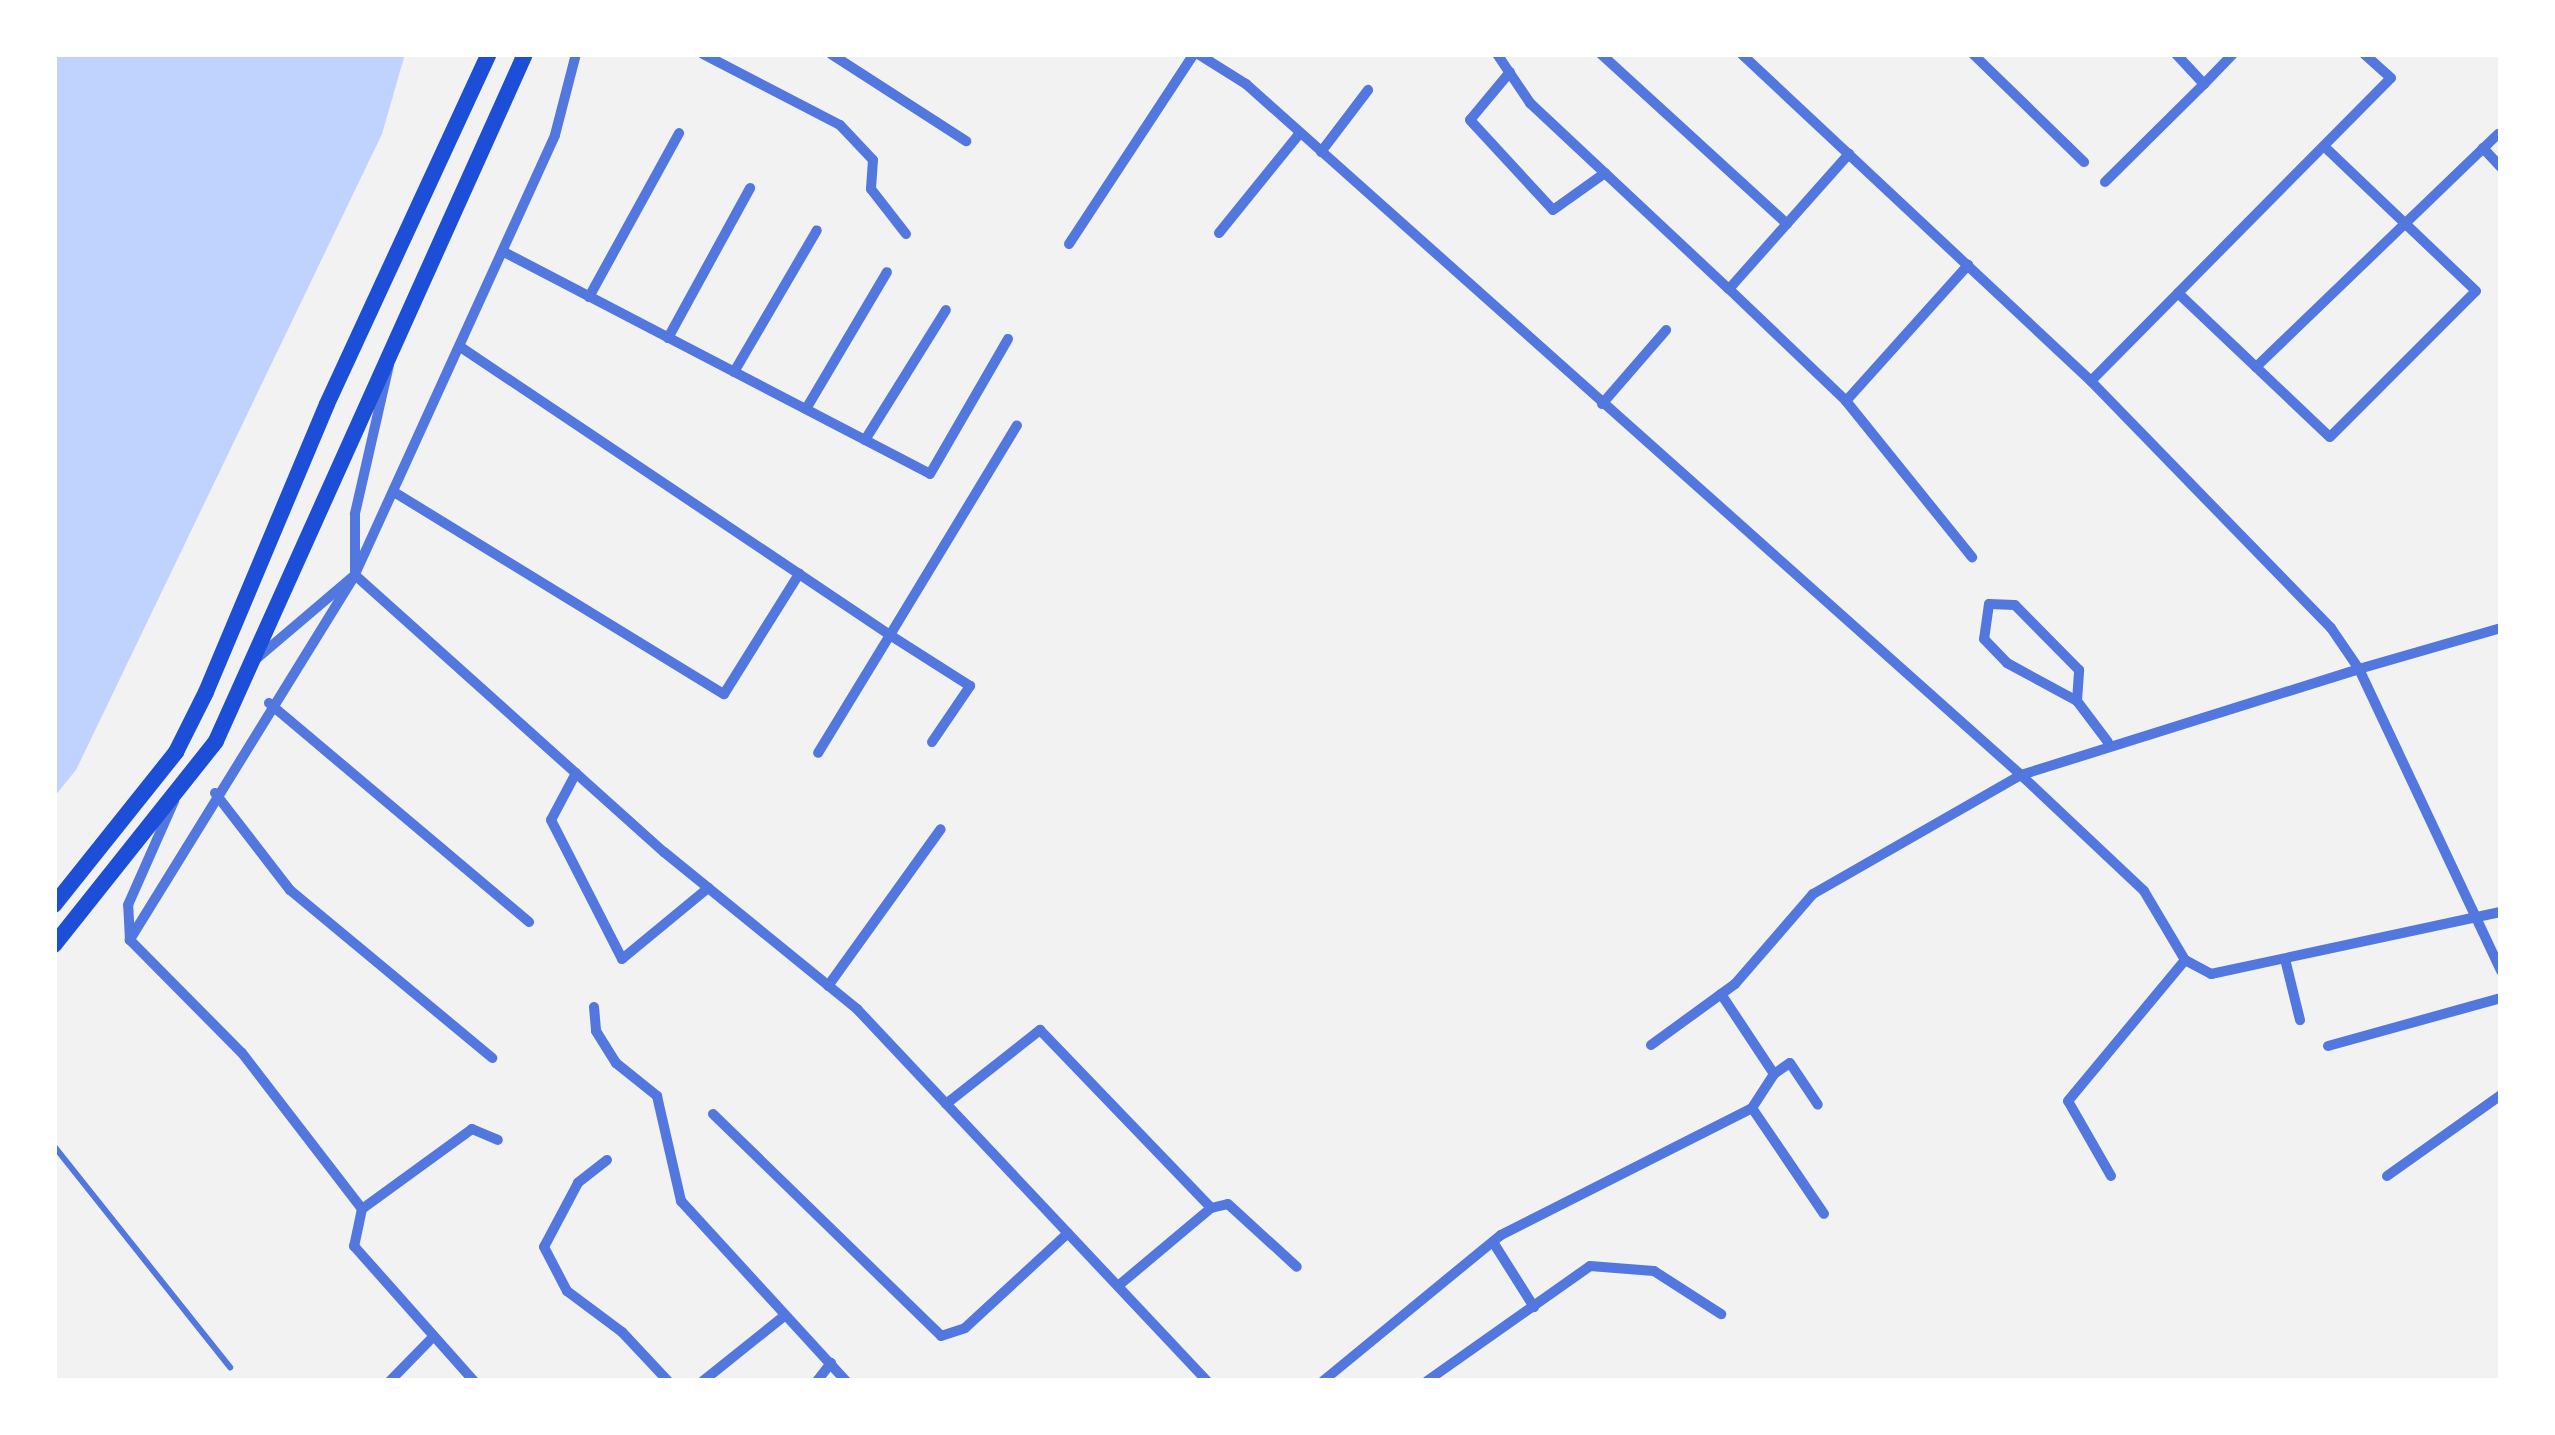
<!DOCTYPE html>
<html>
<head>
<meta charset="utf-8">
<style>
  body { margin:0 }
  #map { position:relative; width:2555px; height:1435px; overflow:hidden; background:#f2f2f2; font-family:Rubik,sans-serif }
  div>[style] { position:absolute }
  .water>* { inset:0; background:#bfd3fe }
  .service>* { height:6px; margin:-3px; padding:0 3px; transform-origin:3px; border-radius:3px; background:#5277de }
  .minor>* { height:10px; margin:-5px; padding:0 5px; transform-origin:5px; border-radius:5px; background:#5277de }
  .primary>* { height:16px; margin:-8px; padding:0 8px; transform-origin:8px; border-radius:8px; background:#1d4ed8 }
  span { translate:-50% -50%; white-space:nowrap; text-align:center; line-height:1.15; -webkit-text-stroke:9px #fff; paint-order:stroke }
  .frame { position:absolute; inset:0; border:57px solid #fff; pointer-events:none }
</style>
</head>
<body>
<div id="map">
  <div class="water">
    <i style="clip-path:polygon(54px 54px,405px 54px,382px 134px,76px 770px,54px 797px)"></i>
  </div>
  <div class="service">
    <i style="left:54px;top:1146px;width:283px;rotate:51.5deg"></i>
  </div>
  <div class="minor">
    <i style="left:703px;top:54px;width:154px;rotate:27.4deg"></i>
    <i style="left:840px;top:125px;width:48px;rotate:46.7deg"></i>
    <i style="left:873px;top:160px;width:29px;rotate:94deg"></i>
    <i style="left:871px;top:189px;width:57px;rotate:52.1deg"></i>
    <i style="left:831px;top:54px;width:161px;rotate:32.8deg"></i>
    <i style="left:1198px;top:54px;width:57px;rotate:32deg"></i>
    <i style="left:1246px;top:84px;width:1038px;rotate:41.72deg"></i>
    <i style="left:2021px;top:775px;width:169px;rotate:43.3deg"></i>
    <i style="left:2144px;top:891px;width:80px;rotate:59.3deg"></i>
    <i style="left:2185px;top:960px;width:30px;rotate:28deg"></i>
    <i style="left:2211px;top:974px;width:297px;rotate:-12.1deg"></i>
    <i style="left:1497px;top:54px;width:59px;rotate:56deg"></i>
    <i style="left:1530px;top:103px;width:272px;rotate:43.1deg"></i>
    <i style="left:1729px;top:289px;width:181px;rotate:-48.4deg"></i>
    <i style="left:1601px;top:54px;width:252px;rotate:42.4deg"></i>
    <i style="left:1973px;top:54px;width:155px;rotate:44.2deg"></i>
    <i style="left:2176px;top:54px;width:41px;rotate:47deg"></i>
    <i style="left:2204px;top:84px;width:42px;rotate:-46deg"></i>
    <i style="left:1510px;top:72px;width:62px;rotate:129.8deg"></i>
    <i style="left:1470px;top:120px;width:122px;rotate:47.3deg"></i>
    <i style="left:1553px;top:210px;width:64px;rotate:-35.4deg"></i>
    <i style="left:2483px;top:148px;width:26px;rotate:47deg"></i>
    <i style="left:1321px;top:152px;width:78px;rotate:-52.8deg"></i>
    <i style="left:2105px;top:182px;width:139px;rotate:-44.7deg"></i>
    <i style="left:1219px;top:233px;width:129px;rotate:-51deg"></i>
    <i style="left:1069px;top:244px;width:227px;rotate:-56.7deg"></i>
    <i style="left:504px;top:252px;width:480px;rotate:27.5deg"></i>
    <i style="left:930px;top:474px;width:156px;rotate:-60deg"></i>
    <i style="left:1729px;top:289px;width:162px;rotate:43.7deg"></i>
    <i style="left:1846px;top:401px;width:201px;rotate:51.1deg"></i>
    <i style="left:2178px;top:293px;width:209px;rotate:43.5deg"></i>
    <i style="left:2330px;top:437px;width:206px;rotate:-45deg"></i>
    <i style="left:2476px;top:291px;width:210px;rotate:-136.4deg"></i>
    <i style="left:589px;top:297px;width:187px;rotate:-61.2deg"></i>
    <i style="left:668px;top:338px;width:171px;rotate:-61.3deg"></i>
    <i style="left:462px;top:348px;width:515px;rotate:33.84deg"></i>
    <i style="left:890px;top:635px;width:138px;rotate:121.4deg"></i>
    <i style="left:389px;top:365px;width:153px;rotate:102.9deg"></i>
    <i style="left:355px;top:514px;width:61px;rotate:90deg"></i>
    <i style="left:355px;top:575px;width:429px;rotate:121.7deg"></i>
    <i style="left:130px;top:940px;width:159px;rotate:45.3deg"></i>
    <i style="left:242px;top:1053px;width:197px;rotate:52.4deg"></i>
    <i style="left:362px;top:1209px;width:38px;rotate:102deg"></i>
    <i style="left:354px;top:1246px;width:181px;rotate:48.4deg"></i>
    <i style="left:2256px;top:367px;width:336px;rotate:-43.9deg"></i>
    <i style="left:734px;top:372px;width:164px;rotate:-59.7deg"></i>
    <i style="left:2091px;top:381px;width:426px;rotate:-45.3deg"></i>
    <i style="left:2391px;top:78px;width:36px;rotate:-138deg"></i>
    <i style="left:1846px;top:401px;width:183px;rotate:-48.1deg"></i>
    <i style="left:1602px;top:404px;width:98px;rotate:-49.1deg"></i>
    <i style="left:806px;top:409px;width:159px;rotate:-59.4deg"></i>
    <i style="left:865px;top:440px;width:153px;rotate:-58.1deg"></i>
    <i style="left:394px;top:492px;width:387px;rotate:31.5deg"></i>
    <i style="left:724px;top:694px;width:142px;rotate:-58deg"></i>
    <i style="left:356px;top:572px;width:480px;rotate:-65.5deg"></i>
    <i style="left:555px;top:135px;width:84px;rotate:-75.5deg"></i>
    <i style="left:2501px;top:628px;width:148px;rotate:163.9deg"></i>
    <i style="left:2359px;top:669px;width:334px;rotate:64.8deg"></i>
    <i style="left:255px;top:660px;width:131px;rotate:-40.4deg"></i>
    <i style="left:355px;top:575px;width:415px;rotate:41.9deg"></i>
    <i style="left:664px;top:852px;width:249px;rotate:39.1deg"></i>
    <i style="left:857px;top:1009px;width:511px;rotate:46.75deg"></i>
    <i style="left:2077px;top:701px;width:31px;rotate:-86deg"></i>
    <i style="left:2079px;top:670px;width:91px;rotate:-134.6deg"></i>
    <i style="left:2015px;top:605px;width:26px;rotate:-178deg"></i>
    <i style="left:1989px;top:604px;width:35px;rotate:98deg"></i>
    <i style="left:1984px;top:639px;width:33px;rotate:46deg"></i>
    <i style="left:2007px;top:663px;width:80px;rotate:28.5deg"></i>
    <i style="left:2077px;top:701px;width:51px;rotate:52.9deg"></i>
    <i style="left:269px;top:703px;width:340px;rotate:40.1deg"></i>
    <i style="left:932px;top:742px;width:68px;rotate:-55.8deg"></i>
    <i style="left:970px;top:686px;width:95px;rotate:-147.5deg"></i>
    <i style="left:890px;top:635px;width:245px;rotate:-58.8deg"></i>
    <i style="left:576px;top:773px;width:53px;rotate:118deg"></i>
    <i style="left:551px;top:820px;width:156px;rotate:62.9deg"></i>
    <i style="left:622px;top:959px;width:112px;rotate:-39.5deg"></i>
    <i style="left:215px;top:793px;width:123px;rotate:52.3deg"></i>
    <i style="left:290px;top:890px;width:263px;rotate:39.7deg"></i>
    <i style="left:130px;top:940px;width:35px;rotate:-93deg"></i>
    <i style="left:128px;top:905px;width:114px;rotate:-66.1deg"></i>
    <i style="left:2285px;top:959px;width:63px;rotate:76.2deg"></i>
    <i style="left:828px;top:986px;width:193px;rotate:-54.3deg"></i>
    <i style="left:594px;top:1007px;width:24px;rotate:85deg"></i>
    <i style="left:596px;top:1031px;width:38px;rotate:58deg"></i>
    <i style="left:616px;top:1063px;width:53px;rotate:38.8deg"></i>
    <i style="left:657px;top:1096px;width:108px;rotate:77.1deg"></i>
    <i style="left:681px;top:1201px;width:244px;rotate:47.5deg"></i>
    <i style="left:1651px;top:1045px;width:104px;rotate:-36deg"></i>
    <i style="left:1735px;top:984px;width:119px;rotate:-49.1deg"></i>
    <i style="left:1813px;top:894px;width:240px;rotate:-29.8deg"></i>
    <i style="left:2021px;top:775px;width:354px;rotate:-17.4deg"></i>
    <i style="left:2359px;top:669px;width:50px;rotate:-124.3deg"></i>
    <i style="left:2331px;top:628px;width:344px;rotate:-134.2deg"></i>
    <i style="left:2091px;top:381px;width:478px;rotate:-136.9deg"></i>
    <i style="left:2328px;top:1046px;width:180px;rotate:-15.5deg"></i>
    <i style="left:1774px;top:1074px;width:19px;rotate:-35deg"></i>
    <i style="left:1790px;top:1063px;width:50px;rotate:56.3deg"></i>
    <i style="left:946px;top:1104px;width:120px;rotate:-38.2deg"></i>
    <i style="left:1040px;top:1030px;width:247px;rotate:46.1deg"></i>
    <i style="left:1752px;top:1108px;width:128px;rotate:55.8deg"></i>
    <i style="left:713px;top:1114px;width:318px;rotate:44.2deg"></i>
    <i style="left:941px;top:1336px;width:25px;rotate:-18deg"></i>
    <i style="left:965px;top:1328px;width:140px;rotate:-42.7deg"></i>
    <i style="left:607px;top:1160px;width:37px;rotate:142deg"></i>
    <i style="left:578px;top:1183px;width:72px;rotate:118deg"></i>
    <i style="left:544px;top:1247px;width:50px;rotate:62.4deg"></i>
    <i style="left:567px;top:1291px;width:69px;rotate:36.7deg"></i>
    <i style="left:622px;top:1332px;width:67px;rotate:46.8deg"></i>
    <i style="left:2111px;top:1176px;width:86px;rotate:-119.8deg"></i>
    <i style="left:2068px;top:1101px;width:183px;rotate:-50.3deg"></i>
    <i style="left:2387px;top:1176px;width:140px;rotate:-35.4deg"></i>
    <i style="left:362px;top:1209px;width:136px;rotate:-36deg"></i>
    <i style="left:472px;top:1129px;width:28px;rotate:23deg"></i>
    <i style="left:1493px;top:1242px;width:77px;rotate:57.8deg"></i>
    <i style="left:1118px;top:1286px;width:121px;rotate:-40deg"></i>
    <i style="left:1211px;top:1208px;width:17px;rotate:-13deg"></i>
    <i style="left:1228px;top:1204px;width:93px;rotate:42.4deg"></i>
    <i style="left:390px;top:1381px;width:62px;rotate:-45.7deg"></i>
    <i style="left:703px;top:1381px;width:102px;rotate:-38.7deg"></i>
    <i style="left:817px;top:1381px;width:23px;rotate:-52deg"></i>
    <i style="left:1323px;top:1381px;width:230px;rotate:-39.4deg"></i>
    <i style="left:1501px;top:1235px;width:281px;rotate:-26.8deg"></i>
    <i style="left:1752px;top:1108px;width:40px;rotate:-57.1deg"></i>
    <i style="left:1774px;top:1074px;width:96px;rotate:-123.5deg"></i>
    <i style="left:1427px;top:1381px;width:199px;rotate:-35.2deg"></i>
    <i style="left:1590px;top:1266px;width:64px;rotate:4.5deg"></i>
    <i style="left:1654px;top:1271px;width:80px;rotate:32.7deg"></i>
  </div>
  <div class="primary">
    <i style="left:54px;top:905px;width:196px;rotate:-51.4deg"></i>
    <i style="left:176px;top:752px;width:67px;rotate:-63.4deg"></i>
    <i style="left:206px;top:692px;width:312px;rotate:-67.2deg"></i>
    <i style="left:327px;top:404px;width:386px;rotate:-65.2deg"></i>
    <i style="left:54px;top:945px;width:260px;rotate:-51.5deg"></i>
    <i style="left:216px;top:741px;width:753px;rotate:-65.78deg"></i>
  </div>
  <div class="frame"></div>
</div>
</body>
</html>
